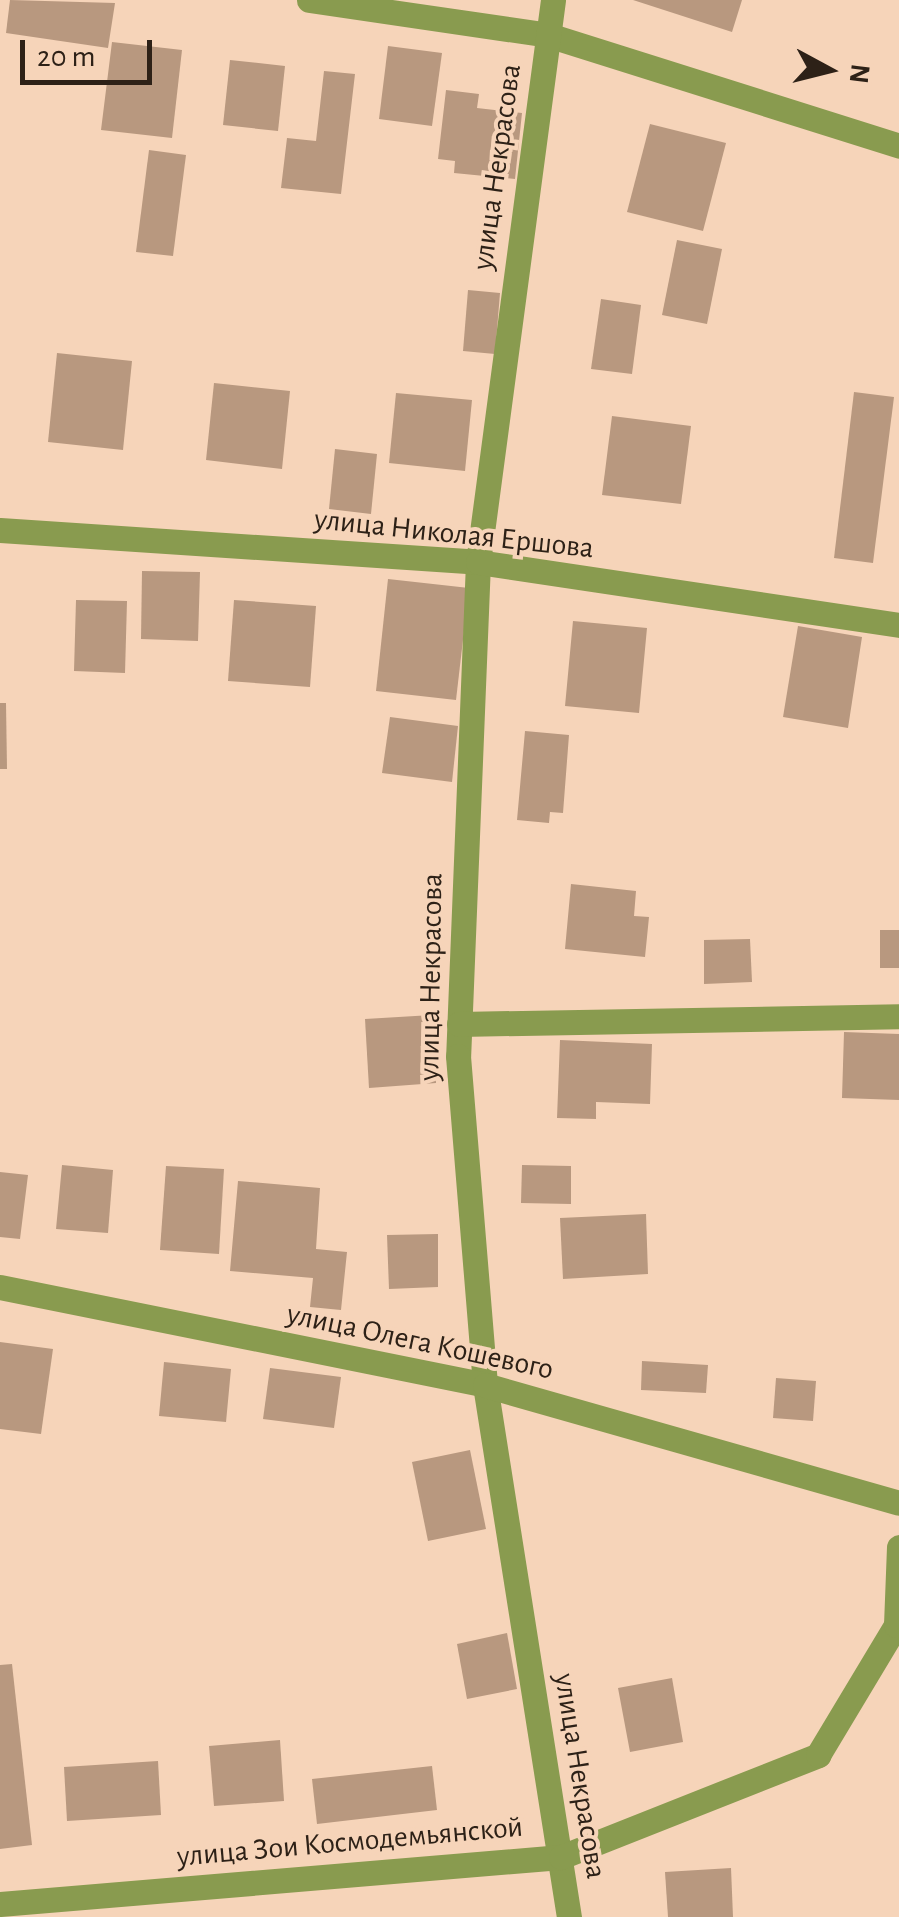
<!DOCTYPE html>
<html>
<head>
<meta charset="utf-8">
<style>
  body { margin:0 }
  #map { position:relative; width:899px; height:1917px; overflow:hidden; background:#f6d4b9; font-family:"Alegreya Sans",sans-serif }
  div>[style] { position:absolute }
  .building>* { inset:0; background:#b8987f }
  .minor>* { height:25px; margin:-12.5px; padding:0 12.5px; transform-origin:12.5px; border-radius:12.5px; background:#899b4f }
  span { translate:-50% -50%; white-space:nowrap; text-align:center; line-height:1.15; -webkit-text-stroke:8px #f6d4b9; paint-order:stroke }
  .street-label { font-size:30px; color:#2d2117 }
  .north { position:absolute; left:779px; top:20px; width:100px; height:100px; -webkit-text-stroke:8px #f6d4b9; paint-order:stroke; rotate:97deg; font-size:28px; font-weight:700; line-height:40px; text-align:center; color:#2d2117 }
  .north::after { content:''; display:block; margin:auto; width:35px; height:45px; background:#2d2117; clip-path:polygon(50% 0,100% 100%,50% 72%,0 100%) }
  .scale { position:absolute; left:20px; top:40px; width:132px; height:45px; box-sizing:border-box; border:5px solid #2d2117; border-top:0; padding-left:12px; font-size:30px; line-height:35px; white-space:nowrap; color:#2d2117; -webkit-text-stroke:8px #f6d4b9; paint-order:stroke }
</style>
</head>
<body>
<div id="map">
  <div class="building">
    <i style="clip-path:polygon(10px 0,115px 3px,108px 48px,6px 33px)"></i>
    <i style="clip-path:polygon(633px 0,742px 0,732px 32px)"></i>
    <i style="clip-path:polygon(112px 42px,182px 50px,172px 138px,101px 130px)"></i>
    <i style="clip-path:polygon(388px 46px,442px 53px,432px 126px,379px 119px)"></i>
    <i style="clip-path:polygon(230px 60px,285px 66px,278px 131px,223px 125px)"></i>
    <i style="clip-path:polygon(324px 71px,355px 74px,341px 194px,281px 188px,287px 138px,316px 141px)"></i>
    <i style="clip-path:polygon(446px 90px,479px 94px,477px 108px,522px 113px,515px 179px,454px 173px,455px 161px,438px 159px)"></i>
    <i style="clip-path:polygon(650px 124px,726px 143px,703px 231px,627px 212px)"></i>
    <i style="clip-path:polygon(149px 150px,186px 155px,173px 256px,136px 252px)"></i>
    <i style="clip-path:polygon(677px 240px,722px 249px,707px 324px,662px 315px)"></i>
    <i style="clip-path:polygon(468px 290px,500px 293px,495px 354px,463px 351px)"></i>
    <i style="clip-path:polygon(601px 299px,641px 305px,632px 374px,591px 369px)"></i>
    <i style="clip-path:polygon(57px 353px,132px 361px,123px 450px,48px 442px)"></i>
    <i style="clip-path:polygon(214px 383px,290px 391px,282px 469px,206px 460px)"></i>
    <i style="clip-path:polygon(854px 392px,894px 397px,873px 563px,834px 558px)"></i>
    <i style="clip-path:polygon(396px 393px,472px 400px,465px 471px,389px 463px)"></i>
    <i style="clip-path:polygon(612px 416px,691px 426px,681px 504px,602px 495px)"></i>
    <i style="clip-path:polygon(335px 449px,377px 454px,371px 514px,329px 509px)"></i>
    <i style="clip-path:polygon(142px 571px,200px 572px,198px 641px,141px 639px)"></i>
    <i style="clip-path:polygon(388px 579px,469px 588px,456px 700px,376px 691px)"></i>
    <i style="clip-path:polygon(76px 600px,127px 601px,125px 673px,74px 671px)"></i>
    <i style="clip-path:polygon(234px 600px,316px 606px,310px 687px,228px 681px)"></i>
    <i style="clip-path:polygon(573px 621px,647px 628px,639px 713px,565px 706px)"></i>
    <i style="clip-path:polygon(798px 626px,862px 637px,848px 728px,783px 717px)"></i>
    <i style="clip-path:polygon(0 703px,6px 703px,7px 769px,0 769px)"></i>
    <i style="clip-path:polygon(390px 717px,458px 726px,452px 782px,382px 773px)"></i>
    <i style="clip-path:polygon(525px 731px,569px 735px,563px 813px,550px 812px,549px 823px,517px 820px)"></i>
    <i style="clip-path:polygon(571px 884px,636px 891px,634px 916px,649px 917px,645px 957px,565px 949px)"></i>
    <i style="clip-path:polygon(880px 930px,899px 930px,899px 968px,880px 968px)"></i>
    <i style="clip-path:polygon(750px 939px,752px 982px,704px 984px,704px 940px)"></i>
    <i style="clip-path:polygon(432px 1015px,436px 1083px,369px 1088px,365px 1019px)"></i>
    <i style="clip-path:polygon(844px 1032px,899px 1034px,899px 1100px,842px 1098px)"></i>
    <i style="clip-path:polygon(560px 1040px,652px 1044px,650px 1104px,596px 1102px,596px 1119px,557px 1118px)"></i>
    <i style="clip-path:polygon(62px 1165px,113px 1170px,108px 1233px,56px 1229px)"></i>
    <i style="clip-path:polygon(522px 1165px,571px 1166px,571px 1204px,521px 1203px)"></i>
    <i style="clip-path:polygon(166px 1166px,224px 1169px,219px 1254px,160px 1250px)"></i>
    <i style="clip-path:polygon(0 1172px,28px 1175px,20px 1239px,0 1237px)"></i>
    <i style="clip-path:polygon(238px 1181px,320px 1188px,316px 1249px,347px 1252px,341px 1310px,310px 1307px,313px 1278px,230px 1271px)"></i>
    <i style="clip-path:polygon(646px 1214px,648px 1274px,563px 1279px,560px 1218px)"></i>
    <i style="clip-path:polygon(438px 1234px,438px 1287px,389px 1289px,387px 1235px)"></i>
    <i style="clip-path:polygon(0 1342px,53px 1349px,41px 1434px,0 1429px)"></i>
    <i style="clip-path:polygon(642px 1361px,708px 1365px,706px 1393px,641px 1390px)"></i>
    <i style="clip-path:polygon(164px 1362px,231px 1369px,226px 1422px,159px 1416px)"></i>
    <i style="clip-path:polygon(270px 1368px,341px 1377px,334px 1428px,263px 1419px)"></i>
    <i style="clip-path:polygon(776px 1378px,816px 1381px,813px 1421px,773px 1418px)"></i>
    <i style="clip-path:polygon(470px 1450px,486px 1529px,428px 1541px,412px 1462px)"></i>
    <i style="clip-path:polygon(507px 1633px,517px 1689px,467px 1699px,457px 1644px)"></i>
    <i style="clip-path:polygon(12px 1664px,32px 1845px,0 1849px,0 1665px)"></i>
    <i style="clip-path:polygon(672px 1678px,683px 1742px,630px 1752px,618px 1688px)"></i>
    <i style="clip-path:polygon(280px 1740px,284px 1801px,214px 1806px,209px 1746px)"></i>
    <i style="clip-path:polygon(158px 1761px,161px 1815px,67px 1821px,64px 1767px)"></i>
    <i style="clip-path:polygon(432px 1766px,437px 1810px,317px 1824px,312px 1779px)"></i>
    <i style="clip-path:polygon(731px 1868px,733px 1917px,668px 1917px,665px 1872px)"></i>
  </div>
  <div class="minor">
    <i style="left:309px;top:0;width:242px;rotate:8.3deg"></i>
    <i style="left:548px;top:35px;width:368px;rotate:17.5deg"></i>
    <i style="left:553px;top:0;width:567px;rotate:97.6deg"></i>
    <i style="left:478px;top:562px;width:494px;rotate:92.3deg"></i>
    <i style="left:458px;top:1056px;width:330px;rotate:85.3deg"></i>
    <i style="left:485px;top:1385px;width:539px;rotate:81.03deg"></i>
    <i style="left:0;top:530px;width:479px;rotate:3.8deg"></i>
    <i style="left:478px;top:562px;width:426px;rotate:8.5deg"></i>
    <i style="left:459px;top:1024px;width:440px;rotate:-1deg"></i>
    <i style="left:0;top:1287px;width:495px;rotate:11.4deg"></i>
    <i style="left:485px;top:1385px;width:430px;rotate:15.9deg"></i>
    <i style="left:0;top:1904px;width:563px;rotate:-4.79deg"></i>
    <i style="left:561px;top:1857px;width:277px;rotate:-21.6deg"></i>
    <i style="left:818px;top:1755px;width:152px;rotate:-59deg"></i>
    <i style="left:896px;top:1625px;width:78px;rotate:-87.8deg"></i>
  </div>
  <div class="street-label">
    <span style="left:497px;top:167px;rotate:-82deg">улица Некрасова</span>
    <span style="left:454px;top:534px;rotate:6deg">улица Николая Ершова</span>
    <span style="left:431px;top:977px;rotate:-89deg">улица Некрасова</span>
    <span style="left:420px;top:1342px;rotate:12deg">улица Олега Кошевого</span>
    <span style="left:580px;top:1776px;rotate:81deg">улица Некрасова</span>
    <span style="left:350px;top:1842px;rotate:-5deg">улица Зои Космодемьянской</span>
  </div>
  <div class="north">N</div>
  <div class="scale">20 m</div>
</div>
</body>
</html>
